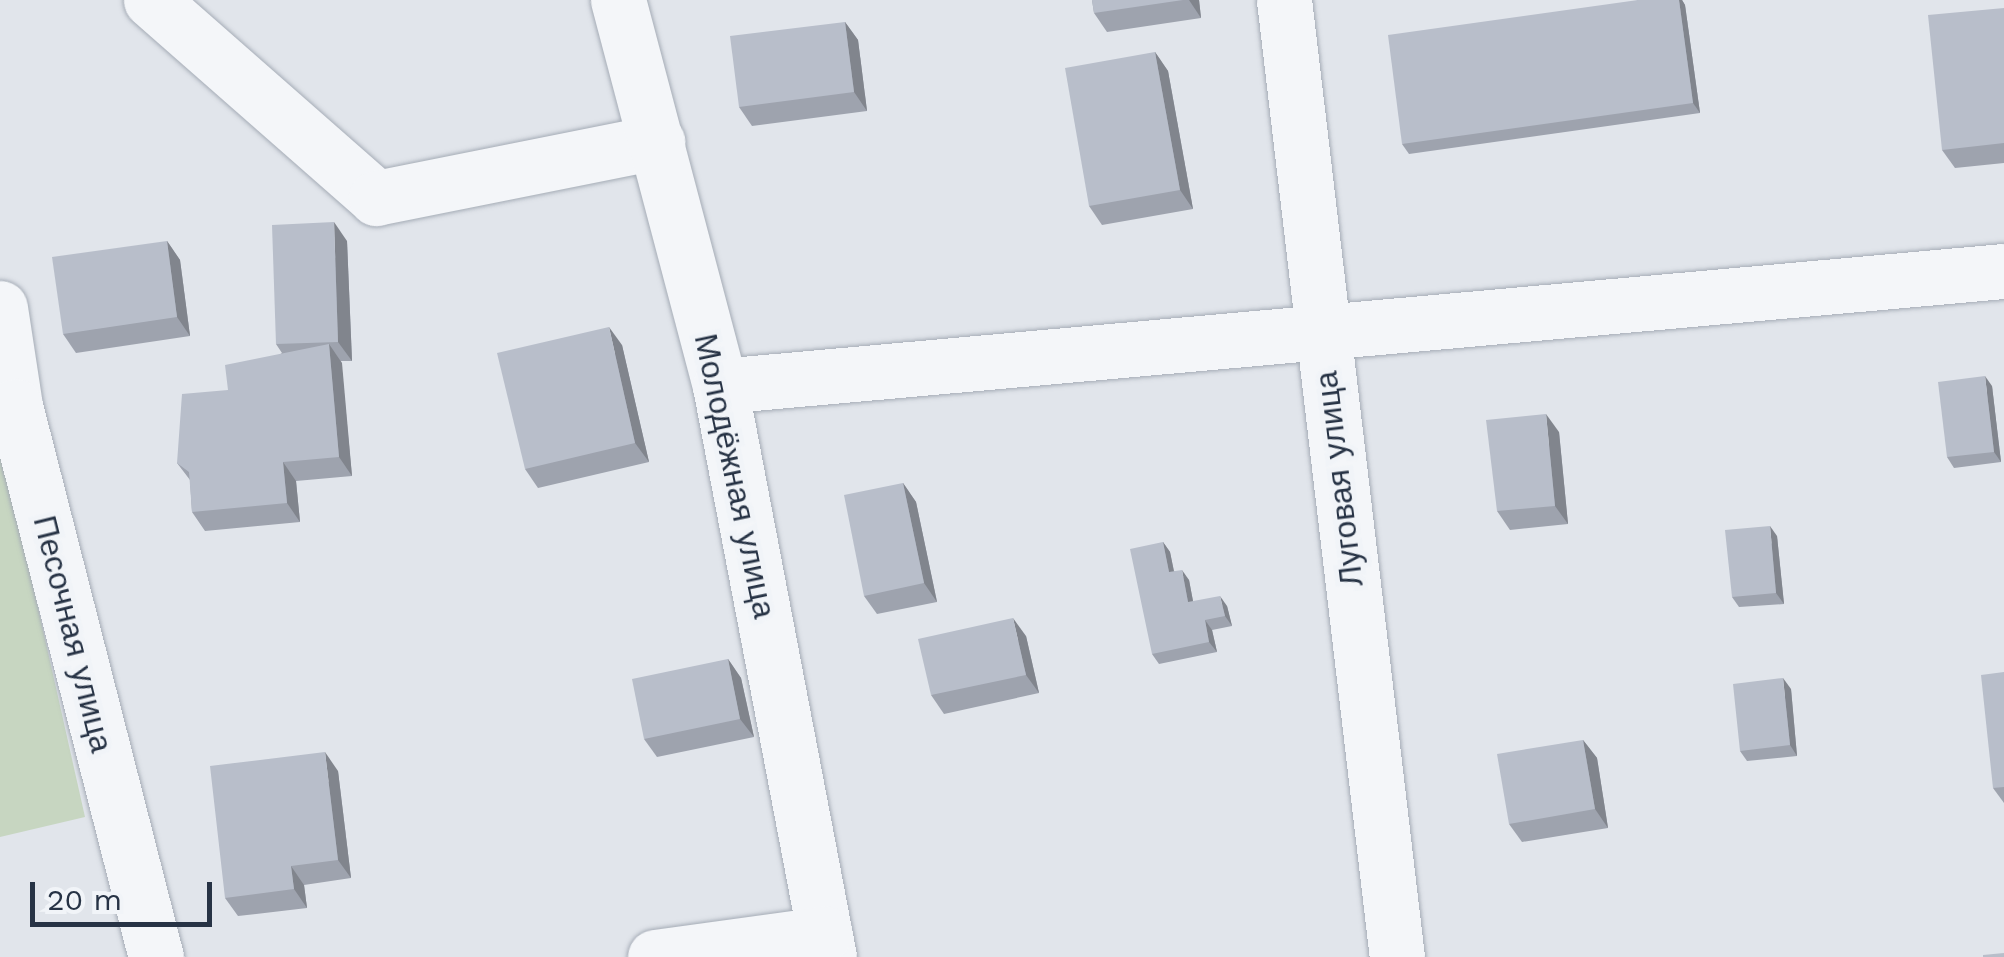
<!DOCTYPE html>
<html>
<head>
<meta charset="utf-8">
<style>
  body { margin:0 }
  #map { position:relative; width:2004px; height:957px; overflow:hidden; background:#e1e5eb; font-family:"Work Sans",sans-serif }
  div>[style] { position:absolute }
  .green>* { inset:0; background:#c7d6c1 }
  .roads { filter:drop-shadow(0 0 2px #a5acb6) drop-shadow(0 0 2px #a5acb6) }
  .street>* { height:55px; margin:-27.5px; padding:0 27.5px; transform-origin:27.5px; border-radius:27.5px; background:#f4f6f9 }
  .wall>* { inset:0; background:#9ea3ae }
  .shaded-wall>* { inset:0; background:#81858d }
  .building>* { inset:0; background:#b8beca }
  span { translate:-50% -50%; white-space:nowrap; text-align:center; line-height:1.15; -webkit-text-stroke:10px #f1f4f8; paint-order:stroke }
  .street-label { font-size:32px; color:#273345 }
  .scale { position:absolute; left:30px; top:882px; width:182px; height:45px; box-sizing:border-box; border:5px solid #273345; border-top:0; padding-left:12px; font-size:30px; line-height:35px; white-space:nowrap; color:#273345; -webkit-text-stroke:8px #f1f4f8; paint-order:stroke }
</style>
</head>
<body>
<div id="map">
  <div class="green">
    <i style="clip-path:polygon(0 438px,85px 817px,0 837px)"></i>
  </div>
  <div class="roads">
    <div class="street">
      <i style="left:151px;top:0;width:300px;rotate:41.3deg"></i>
      <i style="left:376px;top:198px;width:287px;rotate:-11.3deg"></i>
      <i style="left:618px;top:0;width:399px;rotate:75.2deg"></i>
      <i style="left:720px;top:386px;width:581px;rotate:79.19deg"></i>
      <i style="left:1284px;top:0;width:964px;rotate:83.27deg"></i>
      <i style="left:0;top:308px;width:99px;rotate:81.3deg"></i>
      <i style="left:15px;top:406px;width:569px;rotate:75.65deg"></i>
      <i style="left:720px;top:386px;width:1289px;rotate:-5.12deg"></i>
      <i style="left:655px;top:957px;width:171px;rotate:-7.8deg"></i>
    </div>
  </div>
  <div class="wall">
    <i style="clip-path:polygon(1092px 0,1199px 0,1201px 18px,1107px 32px,1094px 13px)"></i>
    <i style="clip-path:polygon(1638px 0,1682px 0,1685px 5px,1700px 113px,1409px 154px,1402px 144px)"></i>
    <i style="clip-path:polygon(2004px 8px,2004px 163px,1955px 168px,1942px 150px)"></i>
    <i style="clip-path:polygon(845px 22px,858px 40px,867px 111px,752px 126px,739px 107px)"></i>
    <i style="clip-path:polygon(1155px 52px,1168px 71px,1193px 209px,1102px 225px,1089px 206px)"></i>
    <i style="clip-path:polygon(167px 241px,180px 260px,190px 336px,76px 353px,63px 334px)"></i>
    <i style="clip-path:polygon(347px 241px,352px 361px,341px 361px,352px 476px,296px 481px,300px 522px,205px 531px,192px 512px,190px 480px,177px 463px,228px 390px,282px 353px,276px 344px)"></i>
    <i style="clip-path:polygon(622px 345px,649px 462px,538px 488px,525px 469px)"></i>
    <i style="clip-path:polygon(1992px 386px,2001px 462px,1954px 468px,1947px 457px)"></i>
    <i style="clip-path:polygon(1559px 432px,1568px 524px,1510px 530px,1497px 511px)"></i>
    <i style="clip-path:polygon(903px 483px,916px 502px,937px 602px,877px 614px,864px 596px)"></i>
    <i style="clip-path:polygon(1777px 536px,1784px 604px,1739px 607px,1732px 597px)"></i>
    <i style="clip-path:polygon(1163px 542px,1170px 552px,1174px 571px,1189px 580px,1193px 601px,1227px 606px,1232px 626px,1212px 630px,1217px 652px,1159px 664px,1152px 654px)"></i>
    <i style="clip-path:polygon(1026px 636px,1039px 693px,944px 714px,931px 695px)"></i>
    <i style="clip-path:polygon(728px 659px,741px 678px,754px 737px,657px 757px,644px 739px)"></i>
    <i style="clip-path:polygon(2004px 672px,2004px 803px,1993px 788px)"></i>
    <i style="clip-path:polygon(1791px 689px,1797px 756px,1747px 761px,1740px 751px)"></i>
    <i style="clip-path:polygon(1583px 740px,1597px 758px,1608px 828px,1522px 842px,1509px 824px)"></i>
    <i style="clip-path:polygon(338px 771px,351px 878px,304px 885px,307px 908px,238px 916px,225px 898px)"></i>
  </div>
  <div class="shaded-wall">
    <i style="clip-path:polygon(1189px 0,1199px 0,1201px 18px)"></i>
    <i style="clip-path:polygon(1679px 0,1682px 0,1685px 5px,1700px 113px,1693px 103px)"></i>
    <i style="clip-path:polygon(845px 22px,858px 40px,867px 111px,854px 92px)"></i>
    <i style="clip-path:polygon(1155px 52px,1168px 71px,1193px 209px,1180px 190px)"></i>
    <i style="clip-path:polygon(334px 222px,347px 241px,352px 361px,338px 342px)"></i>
    <i style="clip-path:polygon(167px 241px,180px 260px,190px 336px,177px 317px)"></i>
    <i style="clip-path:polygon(609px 327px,622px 345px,649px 462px,635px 443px)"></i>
    <i style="clip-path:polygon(329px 344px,342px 363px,352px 476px,339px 457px)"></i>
    <i style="clip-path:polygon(1985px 376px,1992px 386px,2001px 462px,1994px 452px)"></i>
    <i style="clip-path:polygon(1546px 414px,1559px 432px,1568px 524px,1555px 506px)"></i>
    <i style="clip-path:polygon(283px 462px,296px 481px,300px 522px,287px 503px)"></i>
    <i style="clip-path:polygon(903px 483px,916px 502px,937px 602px,924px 583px)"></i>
    <i style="clip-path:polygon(1770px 526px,1777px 536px,1784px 604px,1776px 593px)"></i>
    <i style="clip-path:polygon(1163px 542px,1170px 552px,1176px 582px,1169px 572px)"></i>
    <i style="clip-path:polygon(1182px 570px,1189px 580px,1195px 612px,1188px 602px)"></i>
    <i style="clip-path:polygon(1220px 596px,1227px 606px,1232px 626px,1225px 616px)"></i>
    <i style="clip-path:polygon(1013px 618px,1026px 636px,1039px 693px,1026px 675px)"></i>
    <i style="clip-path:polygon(1205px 620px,1212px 630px,1217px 652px,1209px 642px)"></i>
    <i style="clip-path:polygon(728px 659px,741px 678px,754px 737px,740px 719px)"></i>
    <i style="clip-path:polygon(1783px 678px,1791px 689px,1797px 756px,1790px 745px)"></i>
    <i style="clip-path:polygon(1583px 740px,1597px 758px,1608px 828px,1595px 809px)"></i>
    <i style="clip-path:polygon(325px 752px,338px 771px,351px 878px,338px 860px)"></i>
    <i style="clip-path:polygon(291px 866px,304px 885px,307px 908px,294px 889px)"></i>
  </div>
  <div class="building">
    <i style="clip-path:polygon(1092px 0,1183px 0,1094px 13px)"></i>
    <i style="clip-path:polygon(1638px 0,1679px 0,1693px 103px,1402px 144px,1388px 35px)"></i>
    <i style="clip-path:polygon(2004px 8px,2004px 143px,1942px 150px,1928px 15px)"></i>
    <i style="clip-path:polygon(845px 22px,854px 92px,739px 107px,730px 36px)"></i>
    <i style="clip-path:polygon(1155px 52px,1180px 190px,1089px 206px,1065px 68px)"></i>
    <i style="clip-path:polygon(334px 222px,338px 342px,276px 344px,272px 225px)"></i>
    <i style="clip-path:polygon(167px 241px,177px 317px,63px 334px,52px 257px)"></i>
    <i style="clip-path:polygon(609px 327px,635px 443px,525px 469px,497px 353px)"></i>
    <i style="clip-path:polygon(329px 344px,339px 457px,283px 462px,287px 503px,192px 512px,189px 472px,177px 463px,182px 394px,228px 390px,225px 365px)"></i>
    <i style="clip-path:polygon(1985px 376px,1994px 452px,1947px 457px,1938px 382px)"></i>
    <i style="clip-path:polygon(1546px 414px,1555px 506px,1497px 511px,1486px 420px)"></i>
    <i style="clip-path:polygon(903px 483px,924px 583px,864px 596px,844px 495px)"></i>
    <i style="clip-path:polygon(1770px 526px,1776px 593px,1732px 597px,1725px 530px)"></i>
    <i style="clip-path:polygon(1163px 542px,1169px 572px,1182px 570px,1188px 602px,1220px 596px,1225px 616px,1205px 620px,1209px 642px,1152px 654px,1130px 549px)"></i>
    <i style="clip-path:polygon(1013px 618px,1026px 675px,931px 695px,918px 639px)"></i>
    <i style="clip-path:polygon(728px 659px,740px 719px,644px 739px,632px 679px)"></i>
    <i style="clip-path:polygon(2004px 672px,2004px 787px,1993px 788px,1981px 675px)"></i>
    <i style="clip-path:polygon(1783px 678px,1790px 745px,1740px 751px,1733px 684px)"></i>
    <i style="clip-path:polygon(1583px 740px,1595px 809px,1509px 824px,1497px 754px)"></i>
    <i style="clip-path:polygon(325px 752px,338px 860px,291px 866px,294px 889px,225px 898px,210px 766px)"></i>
    <i style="clip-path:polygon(2004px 953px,2004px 957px,1983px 957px,1983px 955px)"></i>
  </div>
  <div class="street-label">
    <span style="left:735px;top:476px;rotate:78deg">Молодёжная улица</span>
    <span style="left:1339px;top:479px;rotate:-97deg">Луговая улица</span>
    <span style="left:73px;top:634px;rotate:76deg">Песочная улица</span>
  </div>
  <div class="scale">20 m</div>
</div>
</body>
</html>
